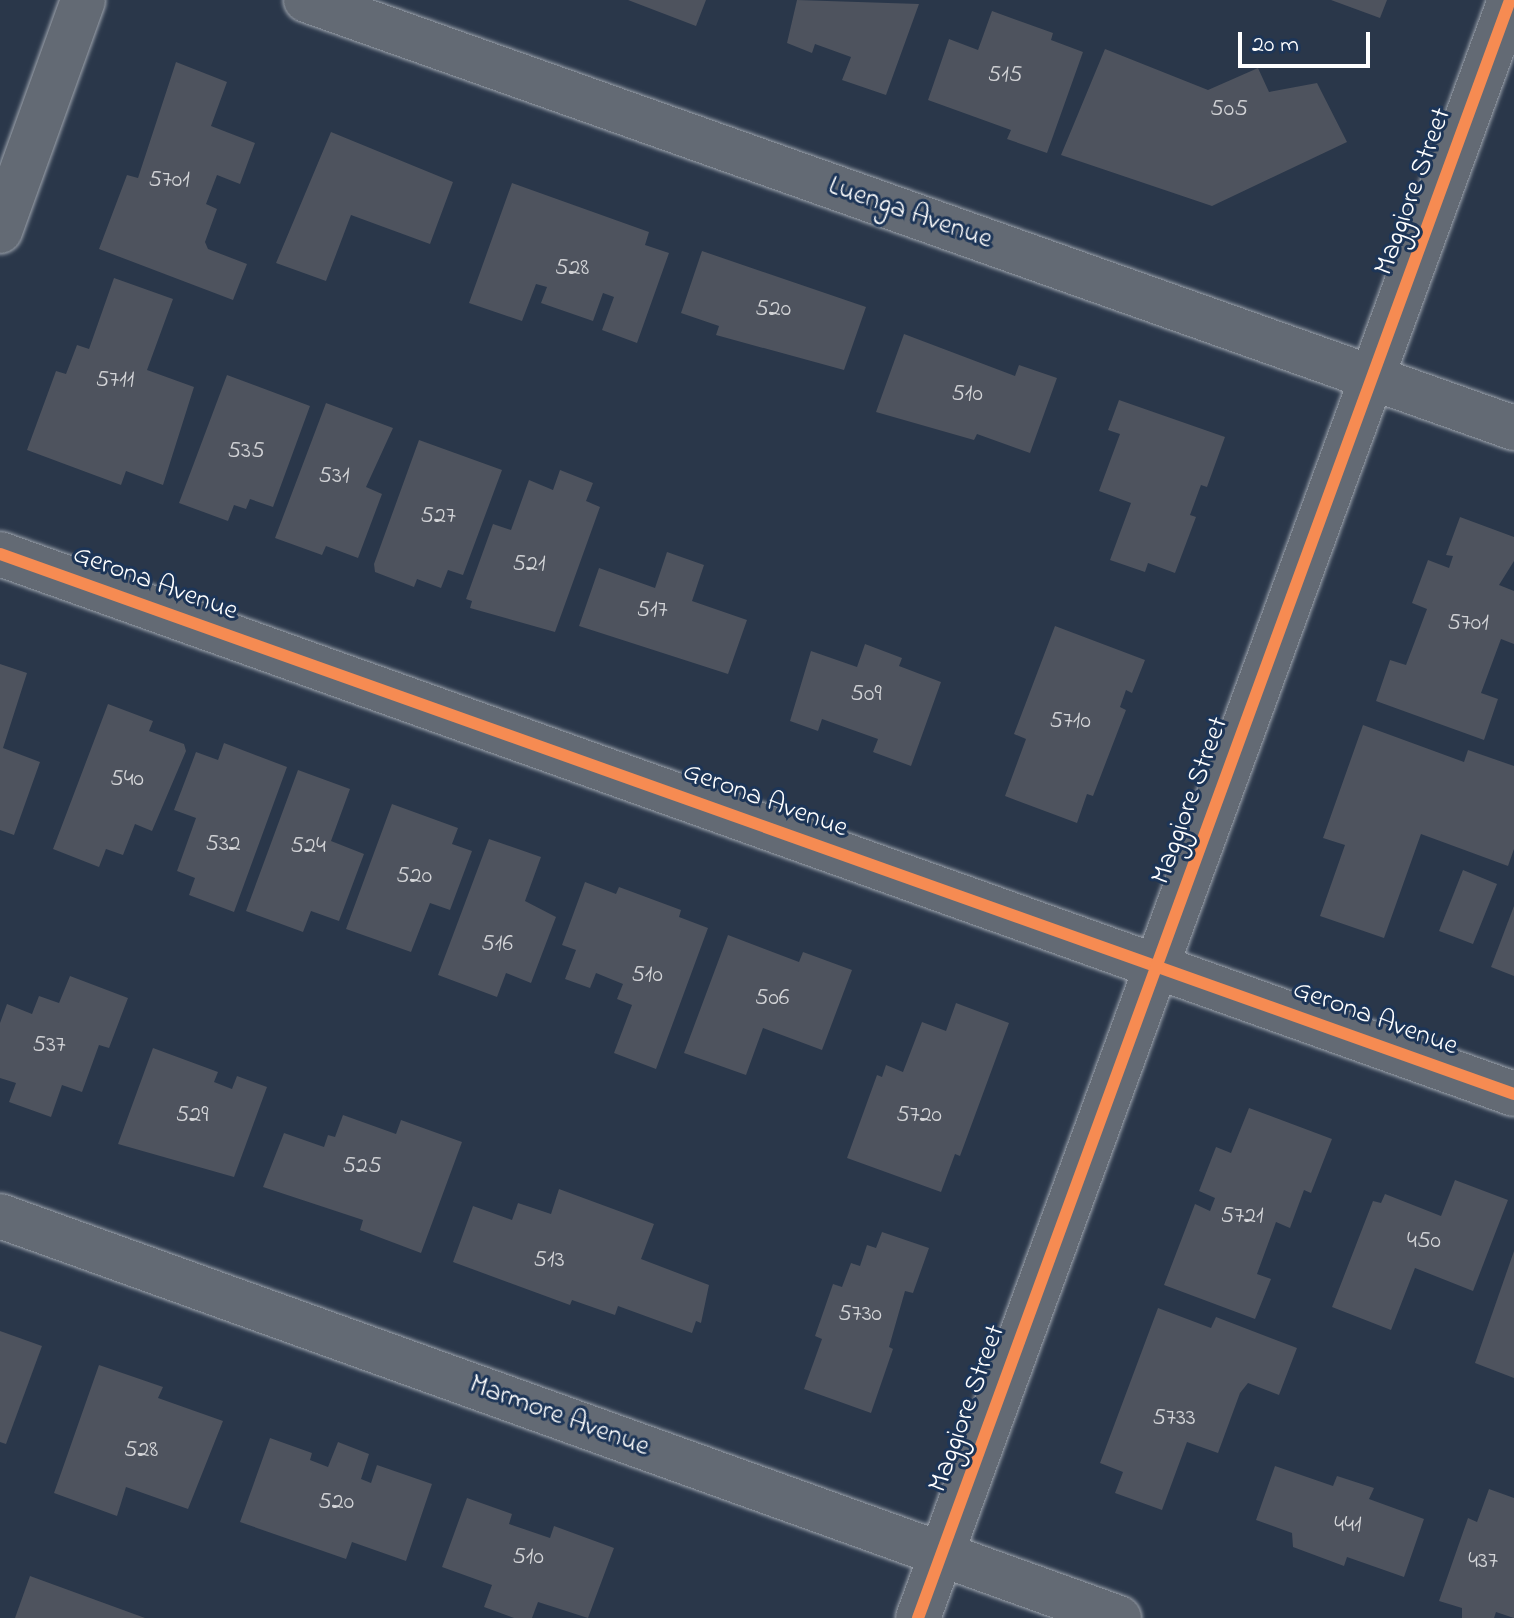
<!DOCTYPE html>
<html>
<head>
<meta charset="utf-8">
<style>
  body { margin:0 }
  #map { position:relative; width:1514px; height:1618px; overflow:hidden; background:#2a374a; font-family:"Indie Flower",sans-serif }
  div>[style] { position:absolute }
  .building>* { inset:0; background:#4e535e }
  .roads { filter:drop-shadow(0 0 2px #9fa5ae) drop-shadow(0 0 2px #9fa5ae) }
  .minor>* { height:44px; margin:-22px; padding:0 22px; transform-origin:22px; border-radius:22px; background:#636a74 }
  .cycleway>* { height:12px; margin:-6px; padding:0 6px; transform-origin:6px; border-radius:6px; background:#f68b52 }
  span { translate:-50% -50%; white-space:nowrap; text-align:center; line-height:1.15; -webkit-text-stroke:6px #1d3557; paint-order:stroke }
  .number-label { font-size:24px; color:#d3d4d7 }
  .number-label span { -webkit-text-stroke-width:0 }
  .street-label { font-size:28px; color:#fff }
  .scale { position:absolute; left:1238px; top:32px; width:132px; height:36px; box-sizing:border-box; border:4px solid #fff; border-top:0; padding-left:10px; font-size:24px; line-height:28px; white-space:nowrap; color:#fff; -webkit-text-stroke:6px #1d3557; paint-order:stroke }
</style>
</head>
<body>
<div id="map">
  <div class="building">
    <i style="clip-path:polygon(628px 0,706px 0,696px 26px)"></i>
    <i style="clip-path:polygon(797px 0,919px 4px,886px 95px,842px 80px,851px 57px,815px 44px,812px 53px,787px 43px)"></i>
    <i style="clip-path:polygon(1331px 0,1387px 0,1380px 18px)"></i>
    <i style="clip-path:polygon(992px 11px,1053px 33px,1051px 40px,1083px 52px,1047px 153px,1007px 139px,1011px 130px,928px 100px,949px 39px,978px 50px)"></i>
    <i style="clip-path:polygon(1105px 49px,1208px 90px,1258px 68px,1269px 92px,1317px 83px,1347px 142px,1212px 206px,1061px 155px)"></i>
    <i style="clip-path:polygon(176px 62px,227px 82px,211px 126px,255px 143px,240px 184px,217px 175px,206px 204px,217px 209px,205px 242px,208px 249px,247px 264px,233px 300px,99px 249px,127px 175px,138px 178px)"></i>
    <i style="clip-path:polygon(331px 132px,453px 182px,430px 244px,351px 215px,326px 281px,276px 263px)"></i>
    <i style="clip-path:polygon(512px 183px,649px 232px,645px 245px,669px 253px,637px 343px,602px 330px,614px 297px,603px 293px,593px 321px,541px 303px,547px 287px,536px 284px,522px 321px,469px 303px)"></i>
    <i style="clip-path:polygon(702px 251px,866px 307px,844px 370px,716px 335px,719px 326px,681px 313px)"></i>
    <i style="clip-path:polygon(114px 278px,173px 299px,147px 370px,194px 387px,163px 485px,126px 471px,121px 485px,27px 450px,56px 371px,66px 374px,77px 345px,89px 349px)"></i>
    <i style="clip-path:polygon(904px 334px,1015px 376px,1019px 365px,1057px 378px,1030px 453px,977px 434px,974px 440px,876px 412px)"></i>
    <i style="clip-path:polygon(227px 375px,310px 406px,273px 507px,250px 499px,246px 509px,234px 505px,228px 521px,179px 503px)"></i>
    <i style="clip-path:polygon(1119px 400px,1225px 437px,1207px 487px,1201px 485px,1190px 515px,1196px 517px,1175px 573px,1148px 563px,1145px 572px,1110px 560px,1131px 503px,1099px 491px,1120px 434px,1108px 430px)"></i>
    <i style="clip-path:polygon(326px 403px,393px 428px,366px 487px,382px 494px,358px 558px,326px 546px,322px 555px,275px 538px)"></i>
    <i style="clip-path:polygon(419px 440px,502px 470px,463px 575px,448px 570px,441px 588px,417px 579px,414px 587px,375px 572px,374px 564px)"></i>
    <i style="clip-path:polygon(560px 470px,593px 483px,586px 501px,600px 507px,555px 632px,470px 608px,472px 601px,466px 599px,493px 524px,511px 530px,529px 480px,553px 490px)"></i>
    <i style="clip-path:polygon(1460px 517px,1514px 537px,1514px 561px,1499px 585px,1514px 591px,1514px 644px,1501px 639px,1481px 693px,1498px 699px,1484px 740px,1376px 701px,1390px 660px,1406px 665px,1427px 609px,1412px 603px,1428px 560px,1449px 568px,1453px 556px,1446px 555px)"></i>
    <i style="clip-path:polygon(667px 552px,704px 565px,692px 601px,747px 620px,728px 674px,579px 626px,599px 568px,655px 588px)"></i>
    <i style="clip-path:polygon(1055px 626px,1145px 660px,1132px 693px,1126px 690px,1120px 707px,1126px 710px,1093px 796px,1087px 794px,1077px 823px,1005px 796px,1026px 739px,1014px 734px)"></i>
    <i style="clip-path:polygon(865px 644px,902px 658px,899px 666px,941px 682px,911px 766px,873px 752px,878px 739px,822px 719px,818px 731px,790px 721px,811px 651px,857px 667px)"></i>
    <i style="clip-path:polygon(0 664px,27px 673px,3px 748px,40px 762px,14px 835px,0 830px)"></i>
    <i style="clip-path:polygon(108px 704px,153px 721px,149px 731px,184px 744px,186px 751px,152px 831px,135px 824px,123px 855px,106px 849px,99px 867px,53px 849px)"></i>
    <i style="clip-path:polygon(1363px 725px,1464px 762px,1468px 750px,1514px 766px,1514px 849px,1508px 866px,1421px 834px,1384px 938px,1320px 916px,1345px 845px,1323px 838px)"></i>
    <i style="clip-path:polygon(224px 743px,287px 767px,234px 912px,189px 895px,195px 878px,177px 871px,196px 818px,174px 810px,196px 752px,218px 760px)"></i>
    <i style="clip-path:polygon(298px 770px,350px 789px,331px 841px,364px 854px,339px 921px,311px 911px,303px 932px,246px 911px)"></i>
    <i style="clip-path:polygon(392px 804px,458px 828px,452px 844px,472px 851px,450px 910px,430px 903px,411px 952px,346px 929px)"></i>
    <i style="clip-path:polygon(489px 839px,541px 857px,525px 901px,556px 917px,531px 983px,506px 973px,497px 997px,438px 975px)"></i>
    <i style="clip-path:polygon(1463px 870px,1497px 884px,1473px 944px,1439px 931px)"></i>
    <i style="clip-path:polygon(585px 882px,616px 894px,619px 887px,681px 910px,679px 917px,708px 928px,656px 1069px,614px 1053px,632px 1005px,617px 999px,623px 984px,596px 973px,590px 988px,565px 979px,576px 950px,562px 945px)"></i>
    <i style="clip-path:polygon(1514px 906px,1514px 976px,1491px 967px)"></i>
    <i style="clip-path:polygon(728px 935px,799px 962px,803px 952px,852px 970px,822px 1050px,763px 1028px,746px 1075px,684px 1053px)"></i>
    <i style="clip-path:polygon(70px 976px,128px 998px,109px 1048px,99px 1045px,82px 1092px,62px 1085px,51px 1117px,9px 1102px,16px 1083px,0 1078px,0 1023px,7px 1004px,32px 1014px,39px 996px,59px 1003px)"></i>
    <i style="clip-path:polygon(956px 1003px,1009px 1023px,960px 1156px,955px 1154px,941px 1192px,847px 1158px,877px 1075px,882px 1077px,886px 1065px,903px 1072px,922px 1022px,946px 1031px)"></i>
    <i style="clip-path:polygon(153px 1048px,218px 1072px,214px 1082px,232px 1089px,237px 1076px,267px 1087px,234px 1177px,118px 1144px)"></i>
    <i style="clip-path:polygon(1249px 1108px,1332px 1139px,1311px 1193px,1304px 1190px,1290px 1228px,1276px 1222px,1257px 1274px,1271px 1279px,1255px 1319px,1164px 1285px,1195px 1204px,1210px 1211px,1215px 1198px,1199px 1191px,1216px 1147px,1231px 1153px)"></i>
    <i style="clip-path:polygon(343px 1115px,396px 1134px,401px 1120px,462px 1142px,421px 1253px,360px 1230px,363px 1220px,263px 1187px,284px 1133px,324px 1147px,328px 1135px,335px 1137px)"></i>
    <i style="clip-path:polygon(1455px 1180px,1508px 1200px,1473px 1291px,1415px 1268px,1391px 1330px,1332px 1307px,1373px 1201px,1381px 1203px,1385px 1194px,1441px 1216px)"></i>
    <i style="clip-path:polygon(559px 1189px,654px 1224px,641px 1259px,709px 1285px,701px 1323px,696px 1321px,692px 1333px,618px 1306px,615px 1315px,572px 1300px,570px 1305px,453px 1262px,473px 1206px,512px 1220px,518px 1203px,551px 1214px)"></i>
    <i style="clip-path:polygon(882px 1232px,929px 1248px,913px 1293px,905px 1291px,889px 1347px,893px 1349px,871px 1413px,804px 1389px,822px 1339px,815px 1336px,833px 1284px,842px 1287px,851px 1263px,860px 1266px,867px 1245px,876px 1248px)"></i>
    <i style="clip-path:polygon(1514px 1251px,1514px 1378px,1475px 1363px)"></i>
    <i style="clip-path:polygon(1158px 1308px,1211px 1328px,1216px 1317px,1297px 1348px,1279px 1395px,1248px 1383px,1240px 1393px,1218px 1453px,1187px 1442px,1162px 1510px,1115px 1493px,1123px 1472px,1100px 1463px)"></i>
    <i style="clip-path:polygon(0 1331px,42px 1346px,6px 1444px,0 1442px)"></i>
    <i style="clip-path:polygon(99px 1365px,163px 1387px,158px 1398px,223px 1421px,188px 1509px,126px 1487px,117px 1516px,54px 1493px)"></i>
    <i style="clip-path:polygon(270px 1438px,312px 1453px,310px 1460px,328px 1467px,338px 1442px,369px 1454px,361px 1479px,371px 1483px,377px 1465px,432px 1484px,406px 1561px,352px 1542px,346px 1559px,240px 1522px)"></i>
    <i style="clip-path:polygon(1275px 1466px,1333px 1486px,1337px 1476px,1374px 1488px,1369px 1499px,1424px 1519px,1404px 1577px,1347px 1557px,1344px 1566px,1293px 1547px,1292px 1533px,1256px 1520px)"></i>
    <i style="clip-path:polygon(1489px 1489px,1514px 1498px,1514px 1618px,1496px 1612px,1494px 1618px,1462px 1618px,1462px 1608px,1439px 1601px,1468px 1518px,1477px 1522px)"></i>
    <i style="clip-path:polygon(467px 1498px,512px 1514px,509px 1524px,550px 1538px,554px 1526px,614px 1548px,588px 1618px,538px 1602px,532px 1618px,514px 1618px,484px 1607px,492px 1585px,442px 1567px)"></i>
    <i style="clip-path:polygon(30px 1576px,145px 1618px,15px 1618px)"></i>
  </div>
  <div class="roads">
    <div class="minor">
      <i style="left:306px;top:0;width:1282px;rotate:19.51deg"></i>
      <i style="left:0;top:231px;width:245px;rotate:-70.2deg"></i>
      <i style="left:0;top:554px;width:1607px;rotate:19.63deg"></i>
      <i style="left:0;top:1216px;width:1189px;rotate:19.76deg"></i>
      <i style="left:918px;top:1618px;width:1723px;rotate:-69.9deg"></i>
    </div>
  </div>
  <div class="cycleway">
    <i style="left:0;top:554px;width:1607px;rotate:19.63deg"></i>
    <i style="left:918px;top:1618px;width:1723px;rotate:-69.9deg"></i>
  </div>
  <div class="number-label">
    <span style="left:1005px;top:76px">515</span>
    <span style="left:1229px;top:110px">505</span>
    <span style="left:169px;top:181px">5701</span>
    <span style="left:572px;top:269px">528</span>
    <span style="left:773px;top:310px">520</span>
    <span style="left:115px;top:381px">5711</span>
    <span style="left:967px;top:395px">510</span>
    <span style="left:246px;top:452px">535</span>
    <span style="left:334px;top:477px">531</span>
    <span style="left:438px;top:517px">527</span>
    <span style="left:529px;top:565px">521</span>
    <span style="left:652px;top:611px">517</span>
    <span style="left:1468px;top:624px">5701</span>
    <span style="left:866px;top:695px">509</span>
    <span style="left:1070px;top:722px">5710</span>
    <span style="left:127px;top:780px">540</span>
    <span style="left:223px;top:845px">532</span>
    <span style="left:308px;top:847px">524</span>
    <span style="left:414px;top:877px">520</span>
    <span style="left:497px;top:945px">516</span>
    <span style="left:647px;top:976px">510</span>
    <span style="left:772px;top:999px">506</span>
    <span style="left:49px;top:1046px">537</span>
    <span style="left:192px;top:1116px">529</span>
    <span style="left:919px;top:1116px">5720</span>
    <span style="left:362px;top:1167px">525</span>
    <span style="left:1242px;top:1217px">5721</span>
    <span style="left:1424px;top:1242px">450</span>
    <span style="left:549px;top:1261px">513</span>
    <span style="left:860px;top:1315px">5730</span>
    <span style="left:1174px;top:1419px">5733</span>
    <span style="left:141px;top:1451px">528</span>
    <span style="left:336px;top:1503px">520</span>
    <span style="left:1348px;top:1526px">441</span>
    <span style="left:528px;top:1558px">510</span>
    <span style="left:1483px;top:1562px">437</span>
  </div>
  <div class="street-label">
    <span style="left:1414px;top:192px;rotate:-70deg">Maggiore Street</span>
    <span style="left:910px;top:214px;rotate:19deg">Luenga Avenue</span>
    <span style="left:155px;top:584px;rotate:20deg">Gerona Avenue</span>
    <span style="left:765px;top:801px;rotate:20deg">Gerona Avenue</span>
    <span style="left:1191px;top:801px;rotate:-70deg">Maggiore Street</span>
    <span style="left:1375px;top:1019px;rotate:20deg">Gerona Avenue</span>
    <span style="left:968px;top:1409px;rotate:-70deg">Maggiore Street</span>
    <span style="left:559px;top:1417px;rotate:20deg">Marmore Avenue</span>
  </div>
  <div class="scale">20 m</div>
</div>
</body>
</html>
